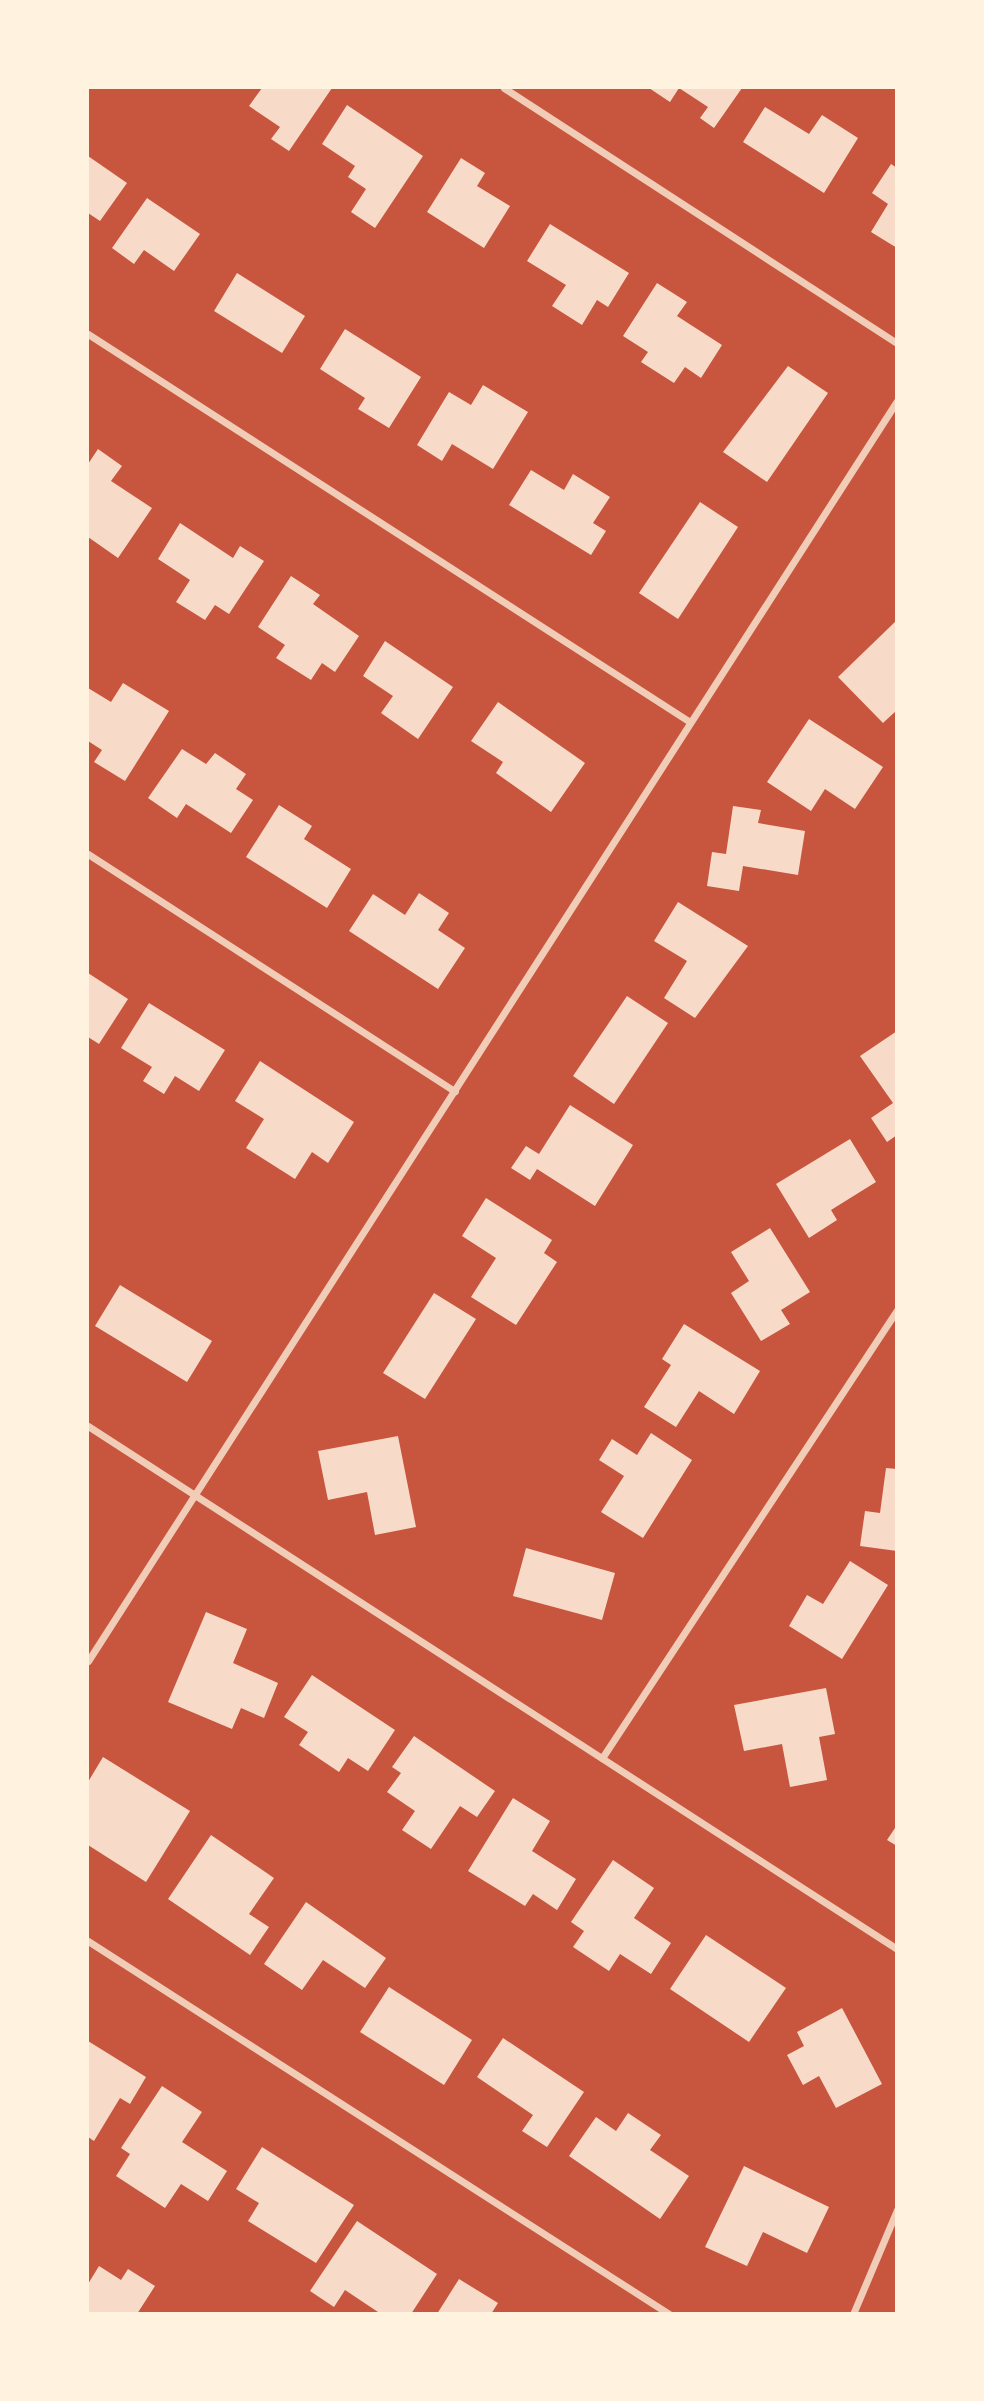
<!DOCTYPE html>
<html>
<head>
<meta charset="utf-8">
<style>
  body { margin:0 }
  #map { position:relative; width:984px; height:2401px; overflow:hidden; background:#c8553d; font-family:Cabin,sans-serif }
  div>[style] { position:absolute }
  .building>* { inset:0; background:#f7dbc8 }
  .minor>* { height:7px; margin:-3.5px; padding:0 3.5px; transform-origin:3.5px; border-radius:3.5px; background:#f1ccb7 }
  span { translate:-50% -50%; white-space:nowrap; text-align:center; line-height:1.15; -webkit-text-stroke:6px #fff3e0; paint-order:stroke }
  .frame { position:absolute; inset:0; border:89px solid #fff3e0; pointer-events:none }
</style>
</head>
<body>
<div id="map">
  <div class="building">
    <i style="clip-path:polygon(262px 88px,332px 88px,289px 151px,271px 139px,280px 127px,249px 106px)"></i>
    <i style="clip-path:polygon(649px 88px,742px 88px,714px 128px,700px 118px,708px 107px,679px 88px,670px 102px)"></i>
    <i style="clip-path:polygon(347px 105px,423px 156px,375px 228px,351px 212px,366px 189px,348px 177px,355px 166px,322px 144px)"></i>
    <i style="clip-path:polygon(765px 107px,809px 134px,822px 115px,858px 138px,824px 193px,743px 142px)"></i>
    <i style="clip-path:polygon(88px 156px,127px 183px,100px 221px,88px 213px)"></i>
    <i style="clip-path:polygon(461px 158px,485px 173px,477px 186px,510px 206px,484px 248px,427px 212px)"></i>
    <i style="clip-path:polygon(891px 164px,897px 168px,897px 248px,871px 232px,888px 204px,872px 193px)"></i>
    <i style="clip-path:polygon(147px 198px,200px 234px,174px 271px,144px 250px,134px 264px,112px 248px)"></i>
    <i style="clip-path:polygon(550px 224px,629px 273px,608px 307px,597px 300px,582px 325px,552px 306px,566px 285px,527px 261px)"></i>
    <i style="clip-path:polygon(237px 273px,305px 316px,282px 353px,214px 311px)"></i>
    <i style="clip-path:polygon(657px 283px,687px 302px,677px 316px,722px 345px,701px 378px,685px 367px,674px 383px,641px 362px,648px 352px,623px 336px)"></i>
    <i style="clip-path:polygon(345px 329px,421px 377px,389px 428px,358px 409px,365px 398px,320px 369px)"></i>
    <i style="clip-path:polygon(788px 366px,828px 393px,767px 482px,723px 452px)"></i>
    <i style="clip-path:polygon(483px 385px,528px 412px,493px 469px,452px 444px,442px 461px,417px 445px,449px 392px,471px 405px)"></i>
    <i style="clip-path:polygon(98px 449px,122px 466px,111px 481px,152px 508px,118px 558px,88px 537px,88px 464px)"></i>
    <i style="clip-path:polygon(531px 470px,564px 490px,573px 474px,610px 497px,593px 523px,606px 531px,591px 555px,509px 505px)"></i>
    <i style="clip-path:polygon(700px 502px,738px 527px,678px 619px,639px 593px)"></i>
    <i style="clip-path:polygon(180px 523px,233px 558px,240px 546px,264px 561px,229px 614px,215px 605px,205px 620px,176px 602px,190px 580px,158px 559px)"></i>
    <i style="clip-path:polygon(291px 576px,320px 595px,313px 604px,359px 636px,335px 672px,322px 663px,311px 680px,276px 658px,285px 645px,258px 627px)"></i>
    <i style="clip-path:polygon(897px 620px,897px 710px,883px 723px,838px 677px)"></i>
    <i style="clip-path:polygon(385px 641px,453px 687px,418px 739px,381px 713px,393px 696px,363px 676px)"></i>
    <i style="clip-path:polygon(123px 683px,169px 711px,125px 781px,94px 762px,102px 750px,88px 741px,88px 688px,111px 702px)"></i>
    <i style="clip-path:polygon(498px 702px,585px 763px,551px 812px,496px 773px,503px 762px,471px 741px)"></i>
    <i style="clip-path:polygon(809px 719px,883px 767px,855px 809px,825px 789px,811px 811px,767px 782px)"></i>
    <i style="clip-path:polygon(182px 749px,206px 764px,215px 753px,246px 774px,236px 789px,253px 800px,231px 833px,186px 804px,177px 818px,148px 798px)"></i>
    <i style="clip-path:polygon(279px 805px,312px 826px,304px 839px,351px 869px,327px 908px,246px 857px)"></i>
    <i style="clip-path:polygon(733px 806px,761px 810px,758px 823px,805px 831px,798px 875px,743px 866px,739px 891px,707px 886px,712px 852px,726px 854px)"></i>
    <i style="clip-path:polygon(419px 893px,449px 913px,438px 930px,465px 948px,438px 989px,349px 931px,373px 894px,405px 915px)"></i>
    <i style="clip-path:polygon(678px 902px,748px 946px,695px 1018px,664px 998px,687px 961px,654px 941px)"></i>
    <i style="clip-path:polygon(88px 973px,128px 999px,99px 1044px,88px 1037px)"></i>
    <i style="clip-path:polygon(627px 996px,668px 1023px,614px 1104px,573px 1076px)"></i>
    <i style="clip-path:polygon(149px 1003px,225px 1050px,199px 1091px,175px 1076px,164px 1094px,143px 1081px,152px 1067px,121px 1048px)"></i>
    <i style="clip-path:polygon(897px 1031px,897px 1135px,887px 1142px,871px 1118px,893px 1103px,860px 1056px)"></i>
    <i style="clip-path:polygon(260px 1061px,354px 1122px,328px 1163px,312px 1152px,295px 1179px,246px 1148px,264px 1119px,235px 1101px)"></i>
    <i style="clip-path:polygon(570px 1105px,633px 1145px,595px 1206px,537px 1169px,530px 1180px,511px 1168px,526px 1146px,539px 1154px)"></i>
    <i style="clip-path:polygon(850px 1139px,876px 1182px,831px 1210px,837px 1220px,809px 1238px,776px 1184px)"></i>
    <i style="clip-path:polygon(486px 1198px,552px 1240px,544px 1253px,557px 1262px,516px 1325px,471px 1297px,496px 1258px,462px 1236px)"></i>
    <i style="clip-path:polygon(770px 1228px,810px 1292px,781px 1310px,790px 1324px,761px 1341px,731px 1293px,749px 1281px,731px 1252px)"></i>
    <i style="clip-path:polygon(120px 1285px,212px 1341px,187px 1382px,95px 1326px)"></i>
    <i style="clip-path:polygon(434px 1293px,476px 1319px,425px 1399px,383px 1373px)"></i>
    <i style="clip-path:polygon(684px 1324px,760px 1371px,734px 1414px,699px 1391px,676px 1427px,644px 1407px,671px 1365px,662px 1359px)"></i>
    <i style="clip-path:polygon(651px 1433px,692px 1460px,643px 1538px,601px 1512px,624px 1476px,599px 1460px,612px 1439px,637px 1455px)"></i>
    <i style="clip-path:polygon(398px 1436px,416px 1527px,375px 1535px,367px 1492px,328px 1500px,318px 1451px)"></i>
    <i style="clip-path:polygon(886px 1468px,897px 1469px,897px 1551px,860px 1546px,865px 1511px,880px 1513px)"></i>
    <i style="clip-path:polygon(526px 1548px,615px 1573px,602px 1620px,513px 1596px)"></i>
    <i style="clip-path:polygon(850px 1561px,888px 1585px,842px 1659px,789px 1626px,807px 1595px,823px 1604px)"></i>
    <i style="clip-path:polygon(206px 1612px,247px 1629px,233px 1663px,278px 1683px,264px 1718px,241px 1708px,232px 1729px,168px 1702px)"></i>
    <i style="clip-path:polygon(312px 1675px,395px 1730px,368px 1771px,348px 1758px,339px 1772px,299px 1745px,308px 1732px,284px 1717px)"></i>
    <i style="clip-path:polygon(826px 1688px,835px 1734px,819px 1737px,827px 1780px,790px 1787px,782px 1744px,744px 1751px,734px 1705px)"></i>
    <i style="clip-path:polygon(414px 1736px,495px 1791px,477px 1817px,460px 1806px,431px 1849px,402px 1830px,415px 1811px,387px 1792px,401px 1773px,392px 1767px)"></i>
    <i style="clip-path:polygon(103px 1757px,190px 1811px,146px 1882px,88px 1845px,88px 1782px)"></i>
    <i style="clip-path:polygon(513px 1798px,550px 1821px,532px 1851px,576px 1879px,557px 1910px,533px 1894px,525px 1906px,468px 1871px)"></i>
    <i style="clip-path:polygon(897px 1825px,897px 1846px,887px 1840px)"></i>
    <i style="clip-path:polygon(211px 1835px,274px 1878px,249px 1914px,269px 1927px,250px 1955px,168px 1899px)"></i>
    <i style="clip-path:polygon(613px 1860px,654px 1888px,634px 1918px,671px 1943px,651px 1974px,620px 1954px,609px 1971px,573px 1947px,584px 1931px,571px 1922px)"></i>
    <i style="clip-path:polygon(306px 1902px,386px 1958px,365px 1988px,323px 1960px,302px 1990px,264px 1964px)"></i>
    <i style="clip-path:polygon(706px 1935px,786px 1988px,749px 2042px,670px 1989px)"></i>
    <i style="clip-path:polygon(389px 1987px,472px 2040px,444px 2085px,360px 2032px)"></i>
    <i style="clip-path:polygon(842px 2008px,882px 2084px,836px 2108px,819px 2076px,803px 2085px,787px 2055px,804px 2046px,797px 2032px)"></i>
    <i style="clip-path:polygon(503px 2038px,584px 2092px,547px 2147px,522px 2131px,533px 2115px,477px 2077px)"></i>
    <i style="clip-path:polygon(88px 2041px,146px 2077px,130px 2104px,120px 2098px,94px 2141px,88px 2137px)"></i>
    <i style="clip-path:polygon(162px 2086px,202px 2112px,182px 2142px,227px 2171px,208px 2201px,181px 2184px,165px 2208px,116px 2176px,130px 2154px,121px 2148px)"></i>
    <i style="clip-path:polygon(628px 2113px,661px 2135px,650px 2150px,689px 2176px,660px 2219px,569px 2156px,596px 2117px,616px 2131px)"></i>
    <i style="clip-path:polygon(262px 2147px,354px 2205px,316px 2263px,248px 2221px,259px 2203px,236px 2189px)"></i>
    <i style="clip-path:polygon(744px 2166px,829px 2207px,807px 2253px,763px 2232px,747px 2266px,705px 2247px)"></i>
    <i style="clip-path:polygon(357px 2221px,437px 2274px,411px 2314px,381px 2314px,345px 2290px,334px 2307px,310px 2291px)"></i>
    <i style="clip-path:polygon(99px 2266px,121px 2280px,128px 2269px,155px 2286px,137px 2314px,88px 2314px,88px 2284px)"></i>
    <i style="clip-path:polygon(459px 2279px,498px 2303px,491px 2314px,437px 2314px)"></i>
  </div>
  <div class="minor">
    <i style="left:504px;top:88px;width:468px;rotate:33deg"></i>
    <i style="left:88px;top:334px;width:716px;rotate:32.8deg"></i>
    <i style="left:88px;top:854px;width:437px;rotate:32.9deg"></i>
    <i style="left:88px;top:1426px;width:963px;rotate:32.88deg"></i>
    <i style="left:88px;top:1661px;width:1497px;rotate:-57.3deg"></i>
    <i style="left:602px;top:1758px;width:536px;rotate:-56.64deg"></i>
    <i style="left:88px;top:1941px;width:690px;rotate:32.7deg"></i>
    <i style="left:853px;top:2314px;width:113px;rotate:-67.1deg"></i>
  </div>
  <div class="frame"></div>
</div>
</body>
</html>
